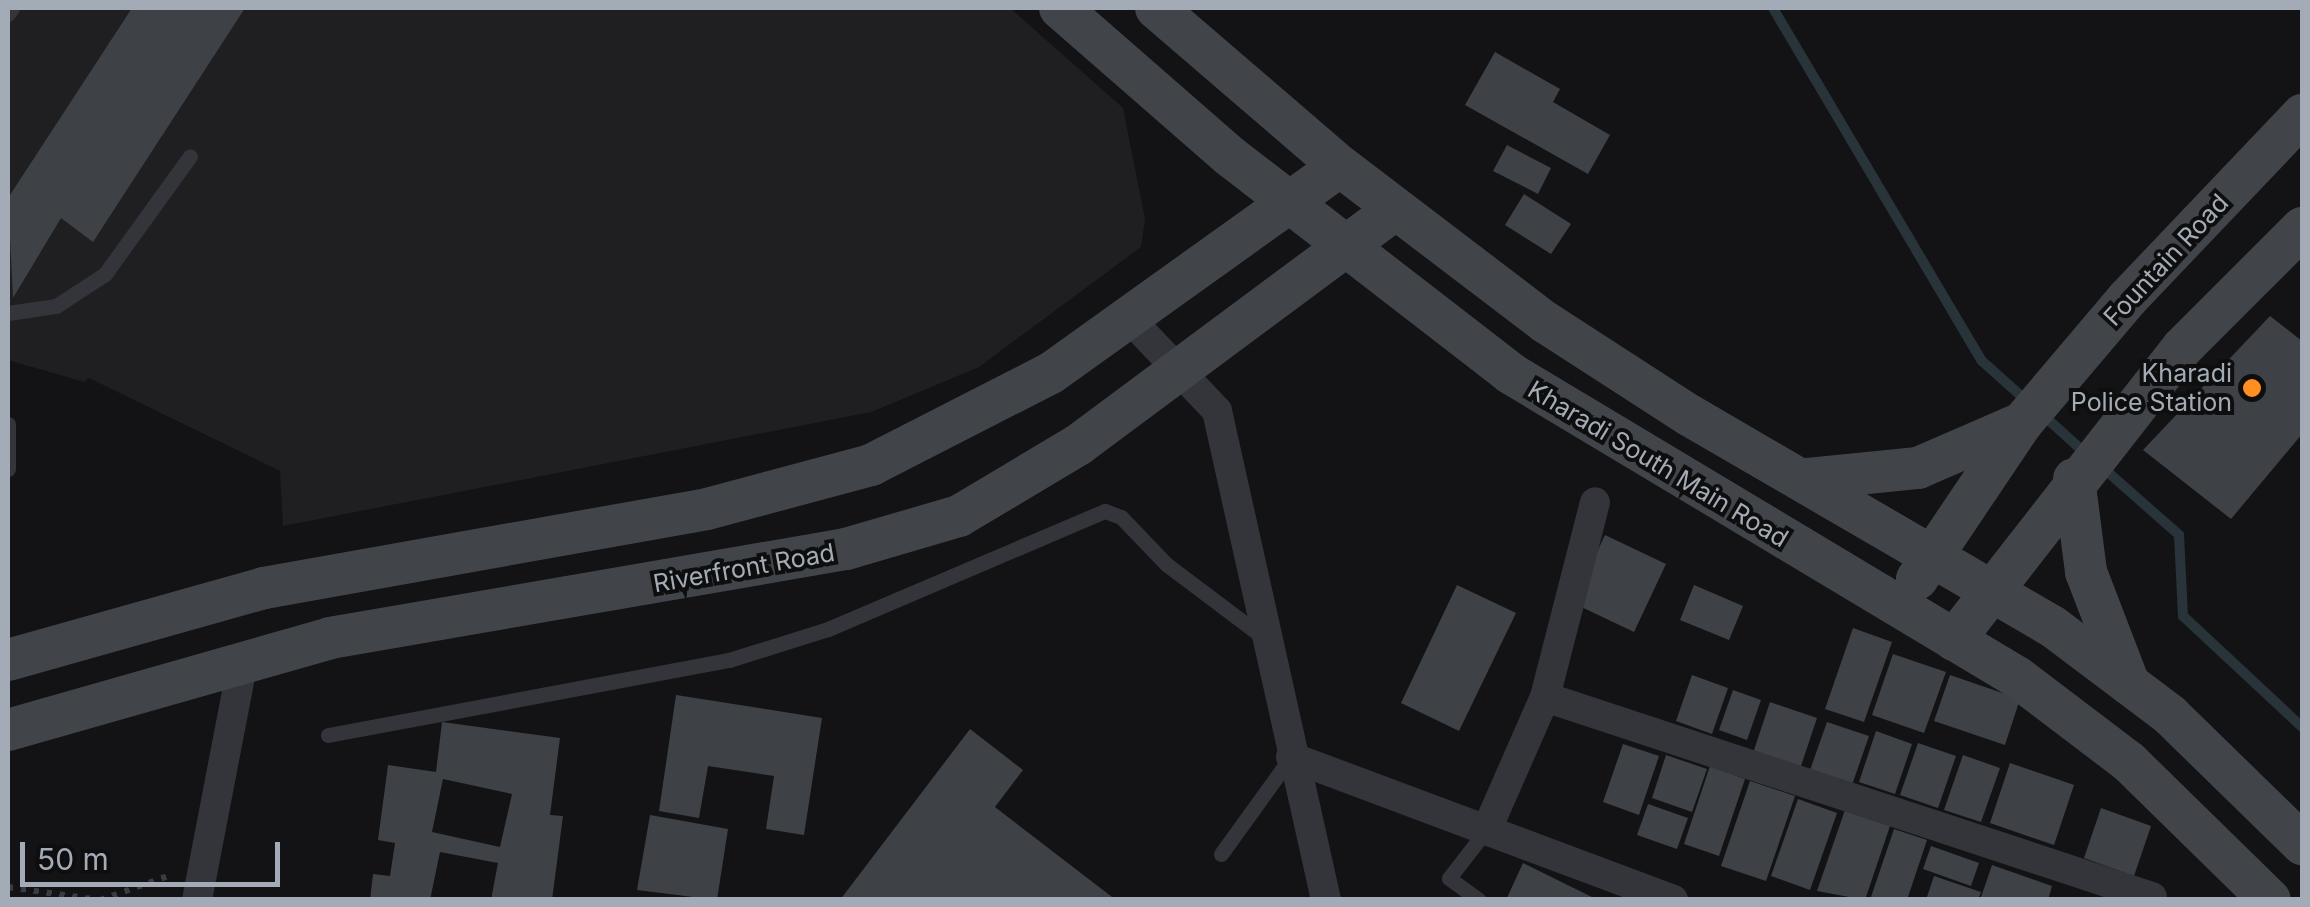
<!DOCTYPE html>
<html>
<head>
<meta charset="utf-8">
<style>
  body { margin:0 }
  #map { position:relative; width:2310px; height:907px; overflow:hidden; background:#131315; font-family:Inter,sans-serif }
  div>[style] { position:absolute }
  .built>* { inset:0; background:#1f1f22 }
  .stream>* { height:10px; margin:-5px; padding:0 5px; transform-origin:5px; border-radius:5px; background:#283439 }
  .building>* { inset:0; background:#3e4145 }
  .path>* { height:6px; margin-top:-3px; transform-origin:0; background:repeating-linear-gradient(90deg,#393d41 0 5px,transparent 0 13px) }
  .lane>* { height:15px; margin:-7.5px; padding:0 7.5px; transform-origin:7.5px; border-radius:7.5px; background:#33353a }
  .street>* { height:30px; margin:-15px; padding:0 15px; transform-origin:15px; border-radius:15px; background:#33353a }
  .secondary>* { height:42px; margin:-21px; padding:0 21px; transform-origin:21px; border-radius:21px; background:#41454a }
  .dots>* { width:28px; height:28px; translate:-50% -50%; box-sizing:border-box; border:5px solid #0e0e0f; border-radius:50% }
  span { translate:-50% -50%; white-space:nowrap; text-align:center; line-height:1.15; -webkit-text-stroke:8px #0e0e0f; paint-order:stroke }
  .street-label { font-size:25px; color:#a3acb6 }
  .poi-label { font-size:25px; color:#a3acb6 }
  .right { translate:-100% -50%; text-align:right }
  .frame { position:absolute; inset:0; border:10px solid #a3acb6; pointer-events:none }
  .scale { position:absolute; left:20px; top:842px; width:260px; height:45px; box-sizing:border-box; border:5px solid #a3acb6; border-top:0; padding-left:12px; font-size:30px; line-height:35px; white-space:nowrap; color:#a3acb6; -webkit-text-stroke:8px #0e0e0f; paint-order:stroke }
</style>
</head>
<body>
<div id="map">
  <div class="built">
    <i style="clip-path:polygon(8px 8px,1010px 8px,1123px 108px,1145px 219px,1141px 247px,979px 367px,871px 412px,283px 526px,280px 471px,89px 378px,84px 382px,8px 360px)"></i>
  </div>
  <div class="stream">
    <i style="left:1773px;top:8px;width:410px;rotate:59.4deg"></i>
    <i style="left:1982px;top:361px;width:63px;rotate:41.8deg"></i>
    <i style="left:2042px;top:414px;width:58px;rotate:42.2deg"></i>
    <i style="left:2102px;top:467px;width:103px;rotate:41.4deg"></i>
    <i style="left:2179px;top:535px;width:81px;rotate:87.2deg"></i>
    <i style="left:2183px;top:616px;width:163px;rotate:43deg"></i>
  </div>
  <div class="building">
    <i style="clip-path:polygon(132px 8px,245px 8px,93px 242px,61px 218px,13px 298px,8px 198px)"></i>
    <i style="clip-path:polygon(1495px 52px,1560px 89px,1553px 102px,1610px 135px,1588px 174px,1465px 105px)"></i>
    <i style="clip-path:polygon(1507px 145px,1551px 168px,1538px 194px,1493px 171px)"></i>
    <i style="clip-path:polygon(1524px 194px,1571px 224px,1551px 254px,1505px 225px)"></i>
    <i style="clip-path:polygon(2270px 316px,2302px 341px,2302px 434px,2231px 519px,2143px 450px)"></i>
    <i style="clip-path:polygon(1605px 535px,1666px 564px,1634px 632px,1573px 603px)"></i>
    <i style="clip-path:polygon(1457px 585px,1516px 613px,1459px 731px,1401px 703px)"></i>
    <i style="clip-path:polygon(1694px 585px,1743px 606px,1729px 640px,1680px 620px)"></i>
    <i style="clip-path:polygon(1853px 628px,1892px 642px,1864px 722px,1825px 709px)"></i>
    <i style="clip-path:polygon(1893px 654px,1946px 672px,1924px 733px,1872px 715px)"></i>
    <i style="clip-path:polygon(1692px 675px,1728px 688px,1712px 734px,1676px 721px)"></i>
    <i style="clip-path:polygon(1950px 675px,2020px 699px,2005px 745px,1934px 721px)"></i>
    <i style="clip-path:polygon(1733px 690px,1761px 700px,1747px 740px,1719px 730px)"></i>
    <i style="clip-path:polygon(676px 695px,822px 718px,804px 835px,766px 829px,774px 776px,708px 766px,699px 818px,659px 811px)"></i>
    <i style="clip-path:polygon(1770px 702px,1817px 718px,1800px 769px,1753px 753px)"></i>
    <i style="clip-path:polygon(evenodd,442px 722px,560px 738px,550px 815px,563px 816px,552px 900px,491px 900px,498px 863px,440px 852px,430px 900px,370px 900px,373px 874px,390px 876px,395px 843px,378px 840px,388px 765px,436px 772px,442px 722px,443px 779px,512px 794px,500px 847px,432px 832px,443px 779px)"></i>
    <i style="clip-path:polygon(1827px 722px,1869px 736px,1852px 785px,1810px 770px)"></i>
    <i style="clip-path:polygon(970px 729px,1023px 770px,995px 807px,1116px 900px,840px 900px)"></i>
    <i style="clip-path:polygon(1876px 731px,1912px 744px,1895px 794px,1859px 782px)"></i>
    <i style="clip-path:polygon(1918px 743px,1956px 756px,1938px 808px,1900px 795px)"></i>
    <i style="clip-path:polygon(1623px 744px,1659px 756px,1639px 815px,1603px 802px)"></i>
    <i style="clip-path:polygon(1666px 755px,1707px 769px,1692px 812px,1652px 798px)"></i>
    <i style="clip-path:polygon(1963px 755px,2000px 768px,1981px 822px,1944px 810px)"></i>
    <i style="clip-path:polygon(2010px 763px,2074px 785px,2054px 845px,1990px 823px)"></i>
    <i style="clip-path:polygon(1710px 766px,1745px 779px,1719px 856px,1684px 844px)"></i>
    <i style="clip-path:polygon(1750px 781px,1795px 796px,1766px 881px,1721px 866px)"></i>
    <i style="clip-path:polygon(1798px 799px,1837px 813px,1810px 890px,1771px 876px)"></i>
    <i style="clip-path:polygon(1648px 804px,1688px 818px,1677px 849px,1637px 835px)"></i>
    <i style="clip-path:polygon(1846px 807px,1891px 823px,1865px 900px,1817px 891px)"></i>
    <i style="clip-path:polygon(2101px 808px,2151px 826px,2134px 876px,2084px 858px)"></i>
    <i style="clip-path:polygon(650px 815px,728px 829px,717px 900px,637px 890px)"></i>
    <i style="clip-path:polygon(1894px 829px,1927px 840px,1907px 900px,1870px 900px)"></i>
    <i style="clip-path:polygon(1931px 846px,1979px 863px,1971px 886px,1923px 869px)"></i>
    <i style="clip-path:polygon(1523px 863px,1598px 900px,1506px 900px)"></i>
    <i style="clip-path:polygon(1992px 865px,2052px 886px,2048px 900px,1981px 897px)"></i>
    <i style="clip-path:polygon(1934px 876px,1981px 892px,1978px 900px,1926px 900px)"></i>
  </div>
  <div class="path">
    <i style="left:8px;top:887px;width:92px;rotate:8.1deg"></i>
    <i style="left:100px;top:900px;width:75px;rotate:-19.4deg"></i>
  </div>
  <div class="lane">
    <i style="left:8px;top:14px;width:7px;rotate:-56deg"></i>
    <i style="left:8px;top:313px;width:49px;rotate:-8.3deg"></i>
    <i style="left:56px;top:306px;width:59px;rotate:-33.1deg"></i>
    <i style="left:105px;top:274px;width:145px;rotate:-54.2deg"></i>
    <i style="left:8px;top:424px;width:45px;rotate:90deg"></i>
    <i style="left:328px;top:735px;width:408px;rotate:-10.6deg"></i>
    <i style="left:729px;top:660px;width:104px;rotate:-17.4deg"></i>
    <i style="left:828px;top:629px;width:301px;rotate:-23.1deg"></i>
    <i style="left:1105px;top:511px;width:17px;rotate:21deg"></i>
    <i style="left:1121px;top:517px;width:65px;rotate:46.2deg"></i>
    <i style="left:1166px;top:564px;width:121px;rotate:37deg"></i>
    <i style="left:1221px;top:854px;width:120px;rotate:-54.2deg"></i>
    <i style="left:1479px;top:900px;width:37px;rotate:-144deg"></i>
    <i style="left:1449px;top:878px;width:62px;rotate:-52.2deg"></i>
  </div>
  <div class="street">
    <i style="left:1127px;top:316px;width:131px;rotate:46.5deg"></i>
    <i style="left:1217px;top:411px;width:501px;rotate:77.43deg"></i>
    <i style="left:1545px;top:697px;width:639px;rotate:18.24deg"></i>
    <i style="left:1291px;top:757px;width:408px;rotate:20.5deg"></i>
    <i style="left:1487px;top:829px;width:144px;rotate:-66.3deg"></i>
    <i style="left:1545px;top:697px;width:201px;rotate:-75.6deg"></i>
    <i style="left:197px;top:900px;width:244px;rotate:-79.1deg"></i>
  </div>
  <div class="secondary">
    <i style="left:1060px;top:8px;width:227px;rotate:41.1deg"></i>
    <i style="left:1231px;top:157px;width:353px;rotate:37.7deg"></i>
    <i style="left:1510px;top:373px;width:591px;rotate:30.95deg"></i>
    <i style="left:2017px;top:677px;width:141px;rotate:37.2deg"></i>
    <i style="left:2129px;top:762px;width:197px;rotate:44.4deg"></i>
    <i style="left:1156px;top:8px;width:243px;rotate:40.7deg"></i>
    <i style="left:1340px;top:166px;width:258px;rotate:37.3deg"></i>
    <i style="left:1545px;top:322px;width:171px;rotate:32.9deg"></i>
    <i style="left:1689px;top:415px;width:420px;rotate:30.2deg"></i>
    <i style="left:2052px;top:626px;width:148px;rotate:37deg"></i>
    <i style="left:2170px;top:715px;width:185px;rotate:44.3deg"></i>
    <i style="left:1808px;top:479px;width:111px;rotate:-5.7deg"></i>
    <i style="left:1918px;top:468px;width:113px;rotate:-23.4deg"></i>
    <i style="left:2074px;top:479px;width:94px;rotate:82.6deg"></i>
    <i style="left:2086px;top:572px;width:120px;rotate:69deg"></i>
    <i style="left:1917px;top:579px;width:188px;rotate:-56.1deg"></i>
    <i style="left:2022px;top:423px;width:164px;rotate:-49.7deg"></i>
    <i style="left:2128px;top:298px;width:253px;rotate:-46.4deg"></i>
    <i style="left:1954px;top:640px;width:370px;rotate:-52deg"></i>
    <i style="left:2182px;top:348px;width:170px;rotate:-45deg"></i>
    <i style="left:8px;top:660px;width:266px;rotate:-15.7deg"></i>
    <i style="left:264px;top:588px;width:450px;rotate:-10.1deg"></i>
    <i style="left:707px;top:509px;width:170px;rotate:-15deg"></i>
    <i style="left:871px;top:465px;width:202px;rotate:-27.1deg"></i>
    <i style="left:1051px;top:373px;width:355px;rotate:-35.6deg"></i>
    <i style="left:8px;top:730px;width:335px;rotate:-15.9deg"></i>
    <i style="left:330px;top:638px;width:524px;rotate:-9.79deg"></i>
    <i style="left:846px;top:549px;width:118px;rotate:-16.3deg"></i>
    <i style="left:959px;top:516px;width:139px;rotate:-30.8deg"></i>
    <i style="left:1078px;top:445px;width:395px;rotate:-36.6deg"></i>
  </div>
  <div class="dots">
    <i style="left:2252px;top:388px;background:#ff8f20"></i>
  </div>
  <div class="street-label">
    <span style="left:2166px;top:260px;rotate:-47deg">Fountain Road</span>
    <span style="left:1658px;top:464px;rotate:31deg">Kharadi South Main Road</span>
    <span style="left:744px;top:568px;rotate:-10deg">Riverfront Road</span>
  </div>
  <div class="poi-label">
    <span class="right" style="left:2232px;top:388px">Kharadi<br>Police Station</span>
  </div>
  <div class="frame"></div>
  <div class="scale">50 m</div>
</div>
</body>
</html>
